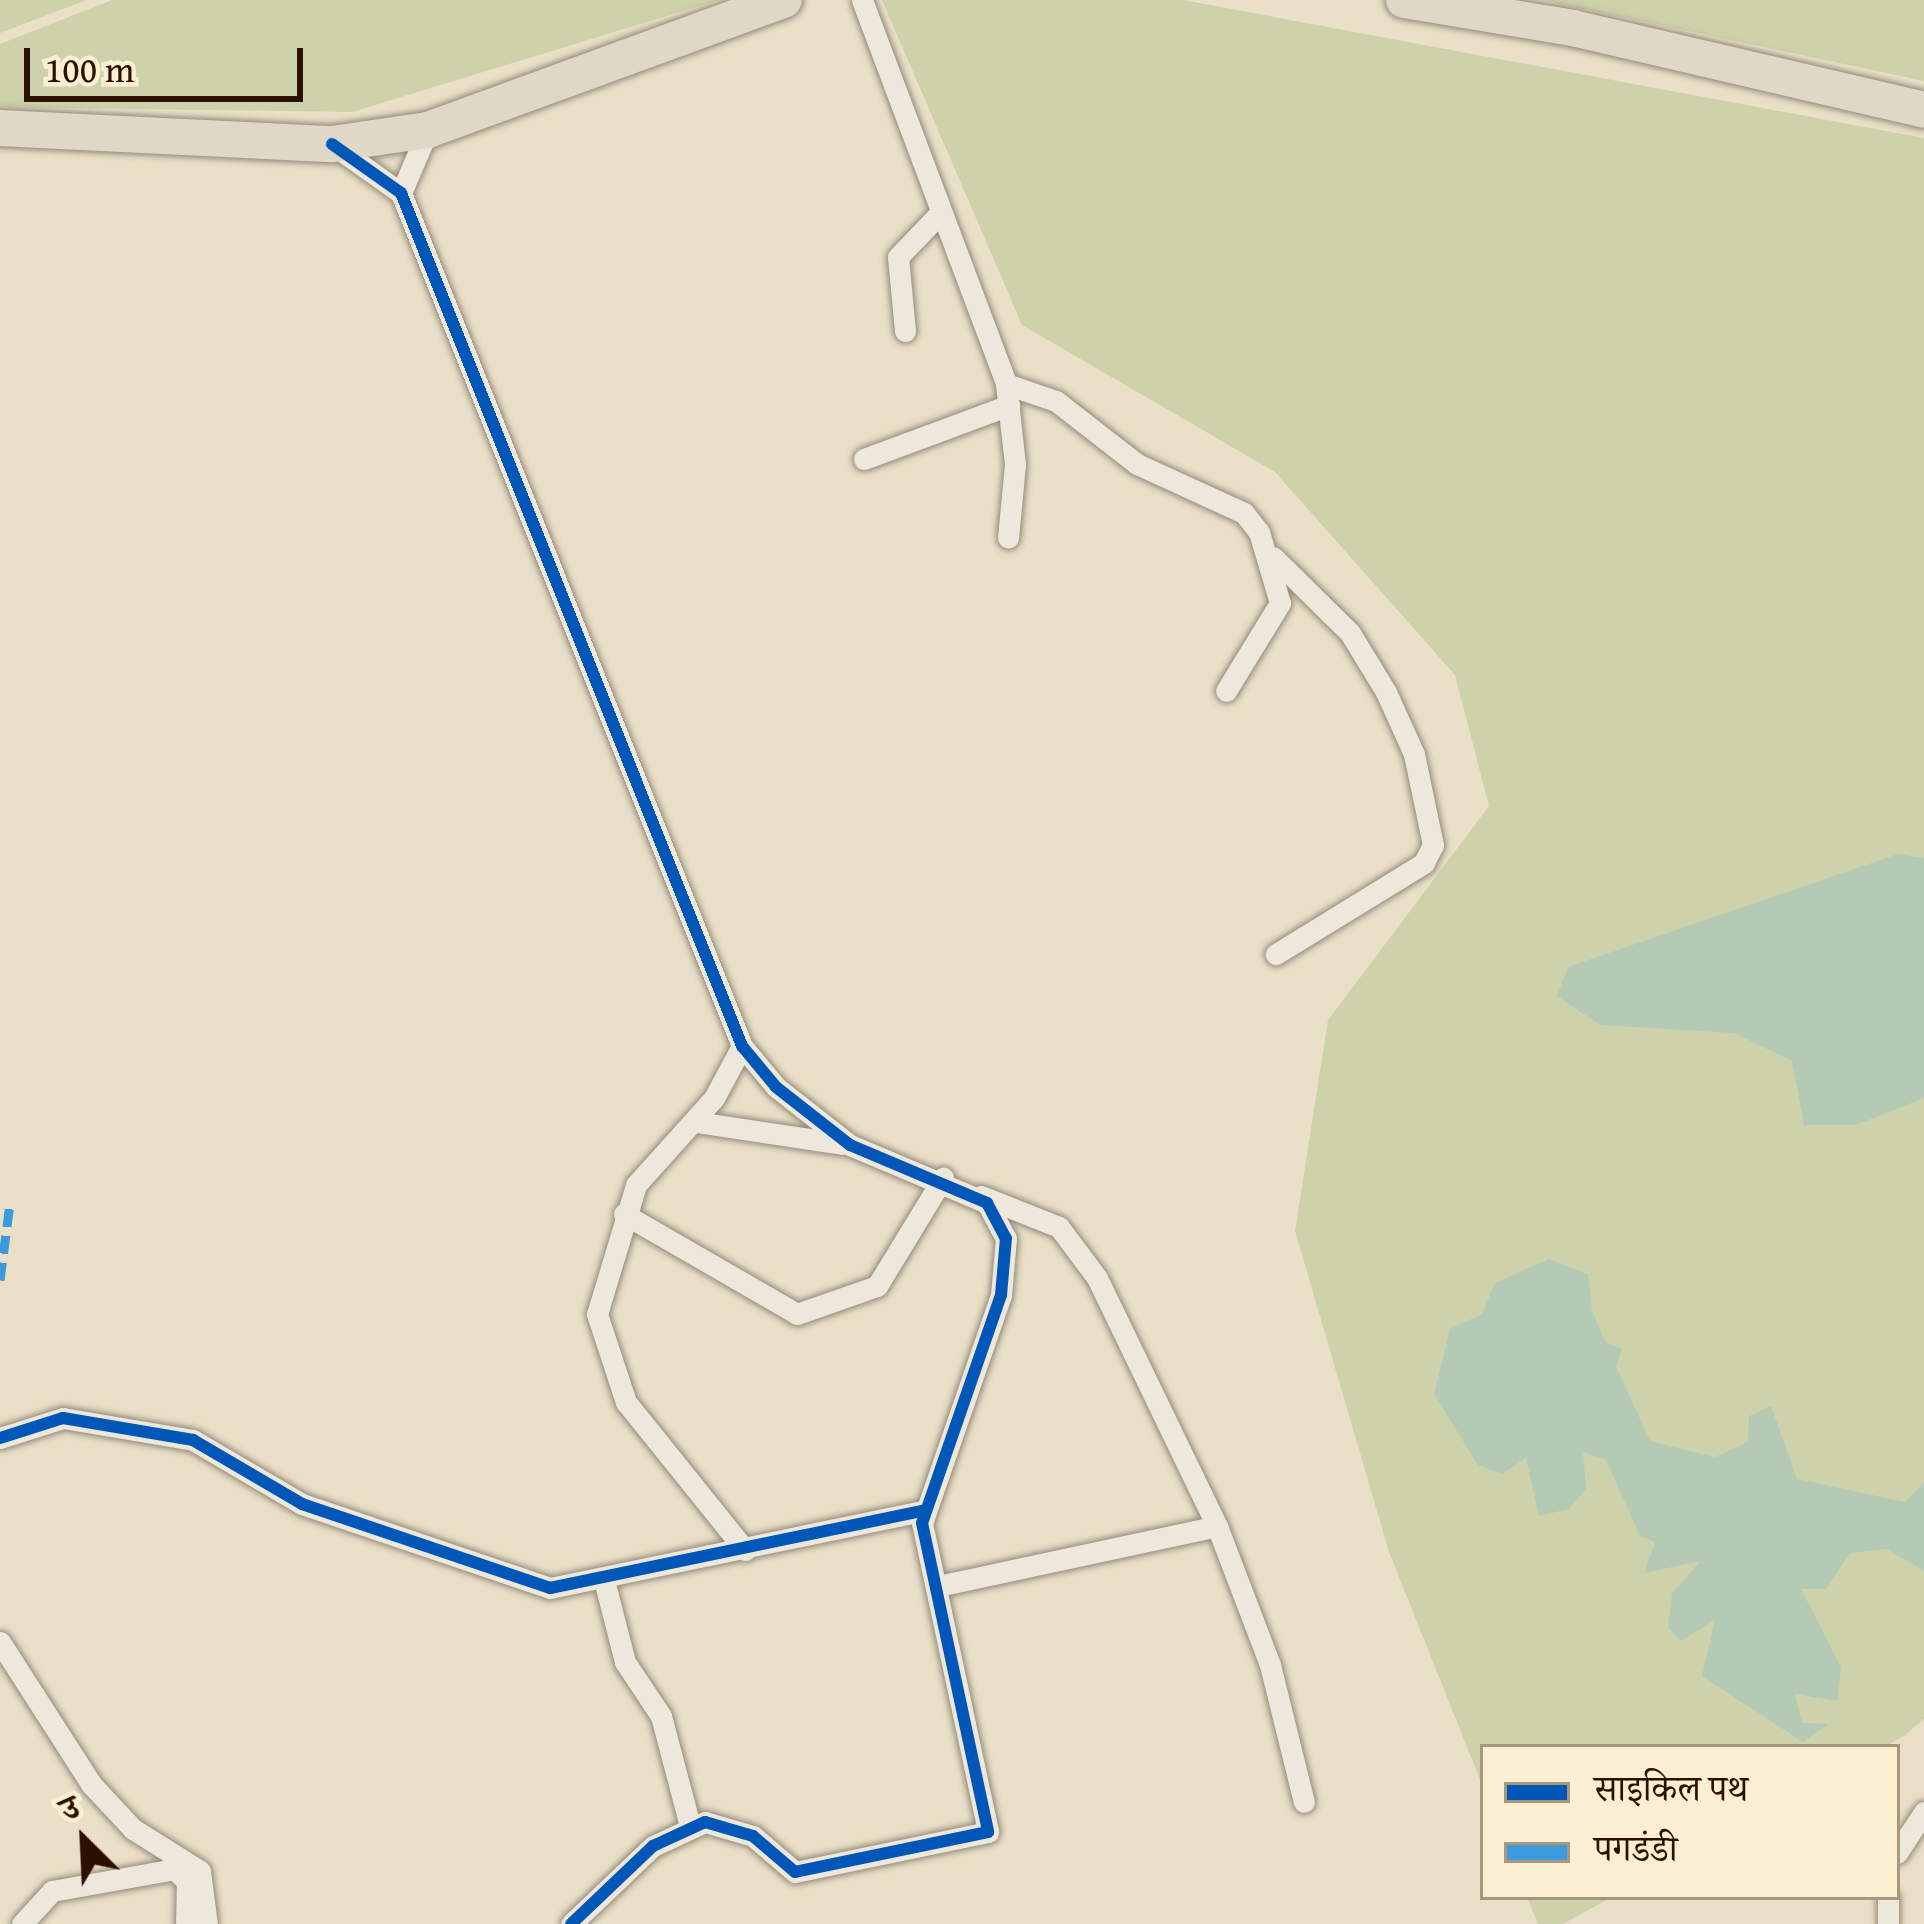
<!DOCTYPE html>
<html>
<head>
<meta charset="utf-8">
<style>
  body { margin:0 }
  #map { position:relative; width:1924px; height:1924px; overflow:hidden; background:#eae0c7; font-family:"Gentium Book Plus","Noto Serif Devanagari",serif }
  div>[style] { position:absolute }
  .green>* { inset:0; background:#ced2aa }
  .water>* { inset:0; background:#b5cab4 }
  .roads { filter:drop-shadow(0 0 3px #948b7c) drop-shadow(0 0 3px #948b7c) }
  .minor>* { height:21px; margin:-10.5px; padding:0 10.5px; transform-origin:10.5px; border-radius:10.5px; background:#ede8db }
  .primary>* { height:36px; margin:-18px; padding:0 18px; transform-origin:18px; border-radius:18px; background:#e0d8c6 }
  .quiet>* { height:9px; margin-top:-4.5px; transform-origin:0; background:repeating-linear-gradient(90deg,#3d9adc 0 18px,transparent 0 27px) }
  .cycleway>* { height:12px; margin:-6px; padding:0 6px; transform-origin:6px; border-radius:6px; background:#0057b8 }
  span { translate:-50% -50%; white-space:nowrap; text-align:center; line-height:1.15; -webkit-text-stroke:12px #fbefd1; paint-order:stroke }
  .legend { position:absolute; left:1480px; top:1744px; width:420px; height:156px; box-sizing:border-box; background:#fbefd1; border:3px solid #a8967d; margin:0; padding:15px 21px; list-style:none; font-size:36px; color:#2b1000 }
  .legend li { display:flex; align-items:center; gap:24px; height:60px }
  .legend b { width:60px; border:3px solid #a8967d }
  .north { position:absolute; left:24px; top:1780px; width:120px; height:120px; -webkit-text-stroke:9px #fbefd1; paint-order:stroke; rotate:336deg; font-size:33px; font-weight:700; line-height:48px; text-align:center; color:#2b1000 }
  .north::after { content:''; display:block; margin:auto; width:42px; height:54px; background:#2b1000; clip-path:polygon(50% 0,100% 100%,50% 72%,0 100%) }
  .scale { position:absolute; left:24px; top:48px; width:279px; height:54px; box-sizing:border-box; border:6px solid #2b1000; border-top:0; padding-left:15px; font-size:36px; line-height:42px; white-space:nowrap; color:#2b1000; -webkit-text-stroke:9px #fbefd1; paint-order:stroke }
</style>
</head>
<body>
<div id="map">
  <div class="green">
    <i style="clip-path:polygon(0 0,87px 0,0 33px)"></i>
    <i style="clip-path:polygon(112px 0,719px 0,352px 112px,0 107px,0 44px)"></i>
    <i style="clip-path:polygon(882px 0,1183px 0,1924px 138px,1924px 1719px,1904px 1736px,1884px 1747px,1483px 1747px,1483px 1787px,1389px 1552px,1295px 1231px,1328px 1020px,1489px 806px,1455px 675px,1275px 472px,1022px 325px)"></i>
    <i style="clip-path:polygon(1542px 0,1924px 0,1924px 81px)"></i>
    <i style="clip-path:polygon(1527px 1897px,1612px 1897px,1563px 1924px,1538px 1924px)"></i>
  </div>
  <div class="water">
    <i style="clip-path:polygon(1898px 854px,1924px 858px,1924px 1098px,1856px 1125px,1804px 1125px,1792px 1061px,1734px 1033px,1600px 1025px,1557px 996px,1568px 967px)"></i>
    <i style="clip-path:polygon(1549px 1259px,1588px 1274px,1592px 1311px,1606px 1343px,1622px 1349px,1616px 1366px,1650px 1441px,1715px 1457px,1748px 1442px,1749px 1416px,1771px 1406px,1797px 1479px,1905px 1502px,1924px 1482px,1924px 1571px,1887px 1549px,1850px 1553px,1826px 1589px,1801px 1589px,1841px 1667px,1837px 1701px,1795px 1694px,1802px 1723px,1828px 1724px,1803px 1742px,1702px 1676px,1715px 1620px,1680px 1641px,1668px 1627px,1672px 1593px,1701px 1561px,1644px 1573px,1655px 1542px,1640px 1536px,1606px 1460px,1583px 1452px,1586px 1489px,1569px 1509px,1539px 1516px,1526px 1458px,1502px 1474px,1478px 1465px,1434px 1394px,1450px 1329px,1482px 1314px,1495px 1283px)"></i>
  </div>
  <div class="roads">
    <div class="minor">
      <i style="left:862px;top:0;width:410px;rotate:69.4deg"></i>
      <i style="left:1006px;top:384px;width:53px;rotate:18.8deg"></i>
      <i style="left:1056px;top:401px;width:103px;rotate:37.9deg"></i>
      <i style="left:1137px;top:464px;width:118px;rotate:24.6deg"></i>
      <i style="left:1244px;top:513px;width:24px;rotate:52deg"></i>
      <i style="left:1259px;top:532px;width:74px;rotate:73.5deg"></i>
      <i style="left:1280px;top:603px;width:103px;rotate:121.5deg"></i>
      <i style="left:332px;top:144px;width:85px;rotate:35.4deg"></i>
      <i style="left:401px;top:193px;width:919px;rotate:68.21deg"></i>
      <i style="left:742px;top:1046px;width:53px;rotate:50.3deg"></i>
      <i style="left:776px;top:1087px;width:94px;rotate:38.1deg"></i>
      <i style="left:850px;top:1145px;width:149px;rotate:22.9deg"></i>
      <i style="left:987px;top:1203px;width:40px;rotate:62deg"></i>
      <i style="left:1006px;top:1238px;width:57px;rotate:95deg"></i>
      <i style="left:1001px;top:1295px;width:241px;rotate:109.1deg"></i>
      <i style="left:922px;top:1523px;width:316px;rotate:77.9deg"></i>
      <i style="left:988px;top:1832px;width:197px;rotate:168.3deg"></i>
      <i style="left:795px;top:1872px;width:55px;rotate:-139.4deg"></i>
      <i style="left:753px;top:1836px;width:50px;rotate:-163.7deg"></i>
      <i style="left:705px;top:1822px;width:57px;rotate:155.2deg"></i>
      <i style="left:653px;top:1846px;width:113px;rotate:136.4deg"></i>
      <i style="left:401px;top:193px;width:69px;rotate:-66.8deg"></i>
      <i style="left:905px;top:331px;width:74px;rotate:-95.4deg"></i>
      <i style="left:898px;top:257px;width:61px;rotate:-46.3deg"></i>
      <i style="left:1006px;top:384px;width:81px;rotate:83.6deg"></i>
      <i style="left:1015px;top:464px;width:74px;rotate:95.4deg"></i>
      <i style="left:864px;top:459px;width:155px;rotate:-20.4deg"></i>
      <i style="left:1273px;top:557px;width:108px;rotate:44.6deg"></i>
      <i style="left:1350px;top:633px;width:69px;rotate:58.6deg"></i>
      <i style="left:1386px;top:692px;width:68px;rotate:65.7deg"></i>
      <i style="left:1414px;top:754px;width:93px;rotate:78.2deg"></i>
      <i style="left:1433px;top:845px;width:20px;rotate:117deg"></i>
      <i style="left:1424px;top:863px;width:174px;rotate:148.4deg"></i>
      <i style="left:742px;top:1046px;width:59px;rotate:118.3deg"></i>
      <i style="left:714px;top:1098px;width:117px;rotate:131.9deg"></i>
      <i style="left:636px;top:1185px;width:135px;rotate:106.8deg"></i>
      <i style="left:597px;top:1314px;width:93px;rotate:71.8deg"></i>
      <i style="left:626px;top:1402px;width:190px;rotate:51.2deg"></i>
      <i style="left:696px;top:1122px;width:149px;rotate:8.5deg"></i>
      <i style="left:981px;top:1196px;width:84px;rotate:21.7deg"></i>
      <i style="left:1059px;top:1227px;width:64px;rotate:53.3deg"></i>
      <i style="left:1097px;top:1278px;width:276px;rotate:64.2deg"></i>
      <i style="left:1217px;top:1526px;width:149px;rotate:69.1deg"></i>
      <i style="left:1270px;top:1665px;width:141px;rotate:76.1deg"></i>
      <i style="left:624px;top:1214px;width:200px;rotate:30deg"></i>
      <i style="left:797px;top:1314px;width:85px;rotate:-19.3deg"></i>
      <i style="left:877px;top:1286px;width:127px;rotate:-58.6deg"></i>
      <i style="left:0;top:1438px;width:66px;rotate:-17.6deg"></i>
      <i style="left:63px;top:1418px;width:132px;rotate:9.6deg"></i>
      <i style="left:193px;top:1440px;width:126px;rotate:30.4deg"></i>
      <i style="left:302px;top:1504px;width:262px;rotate:18.7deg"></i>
      <i style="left:550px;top:1588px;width:380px;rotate:-11.7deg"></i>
      <i style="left:604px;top:1580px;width:85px;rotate:75.6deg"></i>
      <i style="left:625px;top:1662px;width:65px;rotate:56.3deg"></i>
      <i style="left:661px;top:1716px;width:114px;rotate:75.2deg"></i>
      <i style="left:938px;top:1586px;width:285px;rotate:-12.1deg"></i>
      <i style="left:0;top:1642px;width:169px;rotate:57.3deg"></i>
      <i style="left:91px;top:1784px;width:62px;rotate:47deg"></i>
      <i style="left:133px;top:1829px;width:79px;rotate:32.1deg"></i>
      <i style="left:200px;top:1871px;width:53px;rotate:82.5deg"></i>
      <i style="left:1897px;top:1853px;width:49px;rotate:-56.6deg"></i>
      <i style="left:22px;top:1924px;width:45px;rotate:-47.7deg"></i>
      <i style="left:52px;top:1891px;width:124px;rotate:-10.2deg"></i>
      <i style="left:174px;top:1869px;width:18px;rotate:43deg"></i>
      <i style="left:187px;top:1881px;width:43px;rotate:91.3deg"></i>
      <i style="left:1888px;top:1924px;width:27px;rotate:-90deg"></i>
    </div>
    <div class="primary">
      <i style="left:1404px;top:0;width:171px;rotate:9.4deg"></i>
      <i style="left:1573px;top:28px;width:360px;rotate:13.1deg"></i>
      <i style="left:0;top:128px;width:332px;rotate:2.8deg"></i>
      <i style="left:332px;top:144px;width:97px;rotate:-8.3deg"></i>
      <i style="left:428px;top:130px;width:379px;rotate:-20.1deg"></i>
    </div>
  </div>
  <div class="quiet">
    <i style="left:0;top:1280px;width:78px;rotate:-82.6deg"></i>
  </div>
  <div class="cycleway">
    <i style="left:332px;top:144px;width:85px;rotate:35.4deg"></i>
    <i style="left:401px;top:193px;width:919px;rotate:68.21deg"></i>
    <i style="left:742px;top:1046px;width:53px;rotate:50.3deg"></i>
    <i style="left:776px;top:1087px;width:94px;rotate:38.1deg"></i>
    <i style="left:850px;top:1145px;width:149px;rotate:22.9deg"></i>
    <i style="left:987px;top:1203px;width:40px;rotate:62deg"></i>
    <i style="left:1006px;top:1238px;width:57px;rotate:95deg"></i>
    <i style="left:1001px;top:1295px;width:241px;rotate:109.1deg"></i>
    <i style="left:922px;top:1523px;width:316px;rotate:77.9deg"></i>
    <i style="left:988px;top:1832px;width:197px;rotate:168.3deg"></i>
    <i style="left:795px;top:1872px;width:55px;rotate:-139.4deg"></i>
    <i style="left:753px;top:1836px;width:50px;rotate:-163.7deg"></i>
    <i style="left:705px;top:1822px;width:57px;rotate:155.2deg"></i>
    <i style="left:653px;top:1846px;width:113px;rotate:136.4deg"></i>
    <i style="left:0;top:1438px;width:66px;rotate:-17.6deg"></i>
    <i style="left:63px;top:1418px;width:132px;rotate:9.6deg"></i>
    <i style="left:193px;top:1440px;width:126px;rotate:30.4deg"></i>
    <i style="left:302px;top:1504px;width:262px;rotate:18.7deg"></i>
    <i style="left:550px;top:1588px;width:380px;rotate:-11.7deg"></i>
  </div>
  <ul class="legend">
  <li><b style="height:15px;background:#0057b8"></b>साइकिल पथ</li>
  <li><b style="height:15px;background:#3d9adc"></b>पगडंडी</li>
  </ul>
  <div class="north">उ</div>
  <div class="scale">100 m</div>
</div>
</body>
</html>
